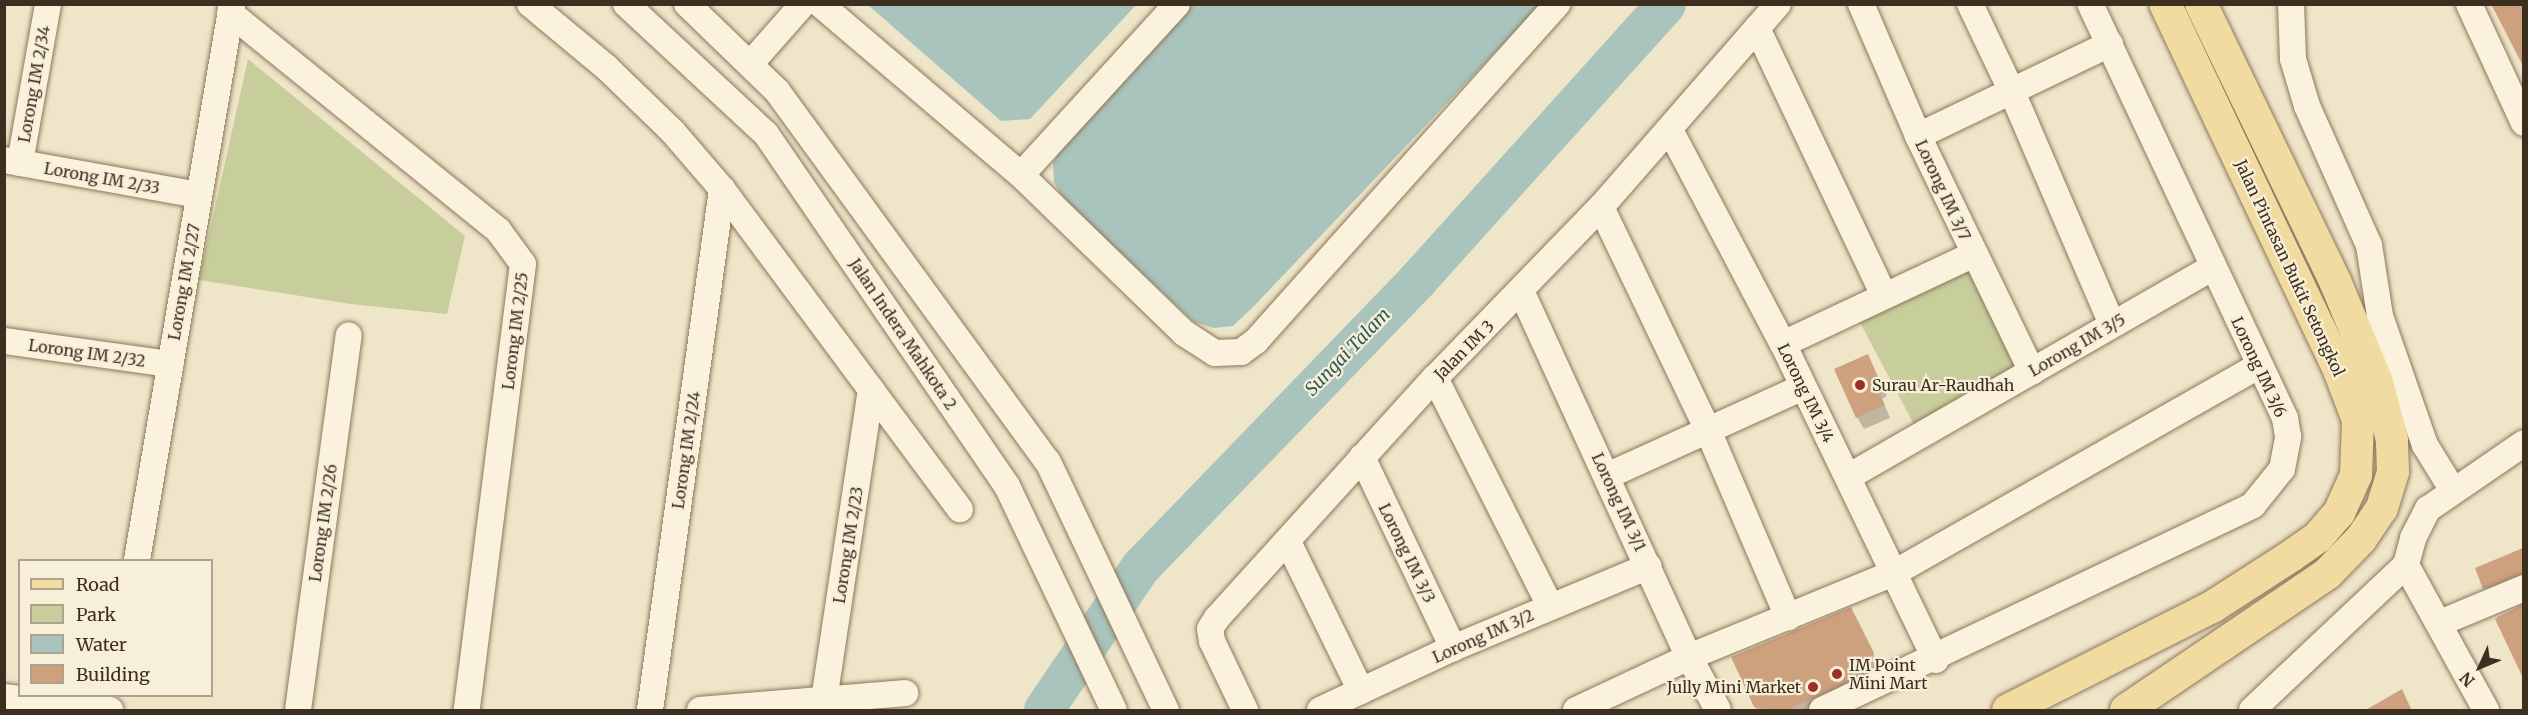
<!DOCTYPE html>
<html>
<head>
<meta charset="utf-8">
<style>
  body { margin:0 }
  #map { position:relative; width:2528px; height:715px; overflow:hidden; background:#efe5c8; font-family:Merriweather,serif }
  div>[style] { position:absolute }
  .green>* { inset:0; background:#c7ce9b }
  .water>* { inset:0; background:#a9c4bc }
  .shadow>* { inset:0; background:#0003 }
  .river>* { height:40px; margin:-20px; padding:0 20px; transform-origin:20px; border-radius:20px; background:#a9c4bc }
  .building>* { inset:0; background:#cea17e }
  .roads { filter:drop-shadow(0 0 2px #8c775c) drop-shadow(0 0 2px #8c775c) }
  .minor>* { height:26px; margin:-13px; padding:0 13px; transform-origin:13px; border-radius:13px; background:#faf2dc }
  .major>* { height:32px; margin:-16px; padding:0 16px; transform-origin:16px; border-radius:16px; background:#f2dba1 }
  .dots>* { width:16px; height:16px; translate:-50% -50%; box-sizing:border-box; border:3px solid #f7efd8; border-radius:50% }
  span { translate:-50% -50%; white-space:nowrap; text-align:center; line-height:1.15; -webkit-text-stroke:4.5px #f7efd8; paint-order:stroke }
  .street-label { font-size:16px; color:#3d2f20 }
  .poi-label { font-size:16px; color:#3d2f20 }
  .left { translate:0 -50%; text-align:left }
  .right { translate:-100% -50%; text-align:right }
  .water-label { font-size:18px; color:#2f5c5b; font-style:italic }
  .frame { position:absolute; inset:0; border:6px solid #3d2f20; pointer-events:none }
  .legend { position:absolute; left:18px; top:559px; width:195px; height:138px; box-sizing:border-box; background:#f7efd8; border:2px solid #ada28e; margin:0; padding:8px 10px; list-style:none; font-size:18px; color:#3d2f20 }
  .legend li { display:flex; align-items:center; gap:12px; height:30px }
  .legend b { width:30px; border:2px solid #ada28e }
  .north { position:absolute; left:2450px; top:637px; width:60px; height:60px; -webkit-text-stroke:4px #f7efd8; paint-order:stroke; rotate:226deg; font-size:16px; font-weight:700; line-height:24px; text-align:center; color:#3d2f20 }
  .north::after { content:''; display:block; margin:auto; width:21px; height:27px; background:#3d2f20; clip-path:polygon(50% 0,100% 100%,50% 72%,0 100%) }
</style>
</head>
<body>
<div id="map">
  <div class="green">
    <i style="clip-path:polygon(248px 59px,465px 236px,447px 314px,351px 304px,199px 280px)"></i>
    <i style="clip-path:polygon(1974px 254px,2032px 372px,1920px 436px,1853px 309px)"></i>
  </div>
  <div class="water">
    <i style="clip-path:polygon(868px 5px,1136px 5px,1030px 119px,1001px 121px)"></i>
    <i style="clip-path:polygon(1186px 5px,1540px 5px,1255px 305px,1233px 326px,1214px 328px,1194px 322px,1065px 201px,1054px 182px,1053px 163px,1070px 134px)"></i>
  </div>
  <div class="shadow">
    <i style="clip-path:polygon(2493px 4px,2524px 4px,2524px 63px)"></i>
    <i style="clip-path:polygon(1868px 356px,1887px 396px,1882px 399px,1890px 418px,1864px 429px,1857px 417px)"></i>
    <i style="clip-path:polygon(2524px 549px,2524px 593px,2494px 604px,2477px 569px)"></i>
    <i style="clip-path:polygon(2524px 605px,2524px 669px,2522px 669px,2497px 617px)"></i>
    <i style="clip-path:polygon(1850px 609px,1886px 678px,1848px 710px,1758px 710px,1755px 707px)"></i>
  </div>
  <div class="river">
    <i style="left:1044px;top:710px;width:171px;rotate:-55.9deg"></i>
    <i style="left:1140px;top:568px;width:399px;rotate:-46deg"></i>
    <i style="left:1417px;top:281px;width:372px;rotate:-48deg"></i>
  </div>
  <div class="building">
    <i style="clip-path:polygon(2491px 4px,2523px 4px,2523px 66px)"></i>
    <i style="clip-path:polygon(1868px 354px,1881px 384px,1876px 386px,1885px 405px,1856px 418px,1834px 369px)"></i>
    <i style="clip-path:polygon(2523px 548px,2523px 573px,2483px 589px,2475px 568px)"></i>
    <i style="clip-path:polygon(2523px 604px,2523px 678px,2495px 619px)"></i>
    <i style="clip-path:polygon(1851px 607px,1874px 653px,1862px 674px,1786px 711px,1754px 707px,1731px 657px)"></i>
    <i style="clip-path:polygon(2402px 689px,2412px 711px,2364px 711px)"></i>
  </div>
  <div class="roads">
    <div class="minor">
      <i style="left:530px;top:4px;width:100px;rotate:39.7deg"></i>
      <i style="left:607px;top:68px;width:92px;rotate:44.1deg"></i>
      <i style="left:673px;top:132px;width:75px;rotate:49.3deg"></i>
      <i style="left:722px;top:189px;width:399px;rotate:53.4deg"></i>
      <i style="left:626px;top:4px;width:191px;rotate:42.9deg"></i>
      <i style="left:766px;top:134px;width:427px;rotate:55.6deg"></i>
      <i style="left:1007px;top:486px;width:248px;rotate:64.5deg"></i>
      <i style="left:687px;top:4px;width:125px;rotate:44deg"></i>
      <i style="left:777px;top:91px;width:459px;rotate:53.9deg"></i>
      <i style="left:1048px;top:462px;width:275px;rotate:64.6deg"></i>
      <i style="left:820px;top:4px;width:264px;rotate:40.4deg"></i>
      <i style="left:1021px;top:175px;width:227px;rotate:44.1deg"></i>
      <i style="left:1184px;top:333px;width:37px;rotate:33deg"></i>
      <i style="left:1215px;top:353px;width:26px;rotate:-2deg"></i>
      <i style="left:1241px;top:352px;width:19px;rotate:-36deg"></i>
      <i style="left:1256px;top:341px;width:452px;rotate:-48.2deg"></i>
      <i style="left:1861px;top:4px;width:144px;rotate:66.6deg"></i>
      <i style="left:1918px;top:136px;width:262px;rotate:64.2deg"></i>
      <i style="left:1970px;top:4px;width:98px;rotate:64.5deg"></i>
      <i style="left:2012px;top:92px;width:253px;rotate:66.7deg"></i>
      <i style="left:2291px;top:4px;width:55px;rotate:87.9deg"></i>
      <i style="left:2293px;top:59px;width:49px;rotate:73.4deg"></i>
      <i style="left:2307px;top:106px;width:152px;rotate:66deg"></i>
      <i style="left:2369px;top:245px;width:72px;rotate:81.2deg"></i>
      <i style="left:2380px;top:316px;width:137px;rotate:70.8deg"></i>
      <i style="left:2425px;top:445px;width:52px;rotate:58.5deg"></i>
      <i style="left:2469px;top:4px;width:131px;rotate:65.2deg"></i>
      <i style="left:230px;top:13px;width:345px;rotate:39deg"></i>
      <i style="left:498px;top:230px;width:42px;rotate:53.7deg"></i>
      <i style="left:523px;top:264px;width:450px;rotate:97.2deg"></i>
      <i style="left:1757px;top:28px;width:296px;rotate:64.6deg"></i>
      <i style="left:751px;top:63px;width:79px;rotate:-48.6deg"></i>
      <i style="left:1670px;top:130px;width:242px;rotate:62.2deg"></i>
      <i style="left:1783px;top:344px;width:351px;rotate:64.2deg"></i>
      <i style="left:1918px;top:136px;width:213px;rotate:-25.6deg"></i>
      <i style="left:4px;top:160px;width:198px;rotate:10.2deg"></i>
      <i style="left:20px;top:163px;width:161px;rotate:-80deg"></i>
      <i style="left:1021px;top:175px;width:231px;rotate:-47.6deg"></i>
      <i style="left:1601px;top:207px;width:245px;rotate:64.4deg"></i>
      <i style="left:1707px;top:428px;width:206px;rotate:66.8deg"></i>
      <i style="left:1522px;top:293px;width:400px;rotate:65.4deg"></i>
      <i style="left:1689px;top:657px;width:60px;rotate:61.3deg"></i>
      <i style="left:4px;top:341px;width:168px;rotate:7.9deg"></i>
      <i style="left:1783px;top:344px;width:211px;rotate:-25.2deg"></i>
      <i style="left:1435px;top:378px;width:255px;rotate:63.2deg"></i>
      <i style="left:1362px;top:457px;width:212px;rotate:64.5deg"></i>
      <i style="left:1607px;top:476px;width:215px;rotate:-24.4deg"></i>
      <i style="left:1848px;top:477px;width:420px;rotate:-29.9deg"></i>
      <i style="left:1288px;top:542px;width:166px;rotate:63.9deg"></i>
      <i style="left:137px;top:560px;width:564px;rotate:-80.3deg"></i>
      <i style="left:2440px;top:623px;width:91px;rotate:-22.6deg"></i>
      <i style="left:4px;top:697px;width:107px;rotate:7deg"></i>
      <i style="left:824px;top:700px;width:314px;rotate:-81.4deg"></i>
      <i style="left:298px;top:710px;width:378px;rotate:-82.3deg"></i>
      <i style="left:650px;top:710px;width:526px;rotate:-82.13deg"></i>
      <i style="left:700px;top:710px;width:206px;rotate:-4.7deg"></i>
      <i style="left:1245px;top:710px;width:76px;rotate:-115.6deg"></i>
      <i style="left:1212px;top:641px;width:12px;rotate:-99deg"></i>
      <i style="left:1210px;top:629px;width:13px;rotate:-58deg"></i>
      <i style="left:1217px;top:618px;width:324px;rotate:-47.8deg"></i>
      <i style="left:1435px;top:378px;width:238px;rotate:-45.9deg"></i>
      <i style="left:1601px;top:207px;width:269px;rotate:-48.9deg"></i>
      <i style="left:1320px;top:710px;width:147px;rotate:-25deg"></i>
      <i style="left:1453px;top:648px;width:212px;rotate:-22.7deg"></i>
      <i style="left:1576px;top:710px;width:125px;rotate:-25.1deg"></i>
      <i style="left:1689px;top:657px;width:222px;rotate:-22.3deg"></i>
      <i style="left:1894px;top:573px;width:419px;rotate:-29.6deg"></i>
      <i style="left:1822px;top:710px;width:477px;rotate:-25.4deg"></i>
      <i style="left:2253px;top:505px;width:46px;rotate:-51.1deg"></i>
      <i style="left:2282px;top:469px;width:33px;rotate:-79deg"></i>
      <i style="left:2288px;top:437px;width:19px;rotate:-99deg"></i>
      <i style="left:2285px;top:418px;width:458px;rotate:-115.2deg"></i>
      <i style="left:2252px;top:710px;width:212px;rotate:-43.3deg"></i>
      <i style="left:2486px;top:710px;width:166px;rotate:-118.9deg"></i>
      <i style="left:2406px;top:565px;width:28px;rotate:-75deg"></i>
      <i style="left:2413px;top:538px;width:33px;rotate:-63deg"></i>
      <i style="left:2428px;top:509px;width:116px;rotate:-34.5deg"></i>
    </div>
    <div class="major">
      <i style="left:2008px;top:710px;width:229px;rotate:-26.8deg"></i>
      <i style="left:2212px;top:607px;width:94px;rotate:-32.8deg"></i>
      <i style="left:2291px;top:556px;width:33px;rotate:-35deg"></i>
      <i style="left:2318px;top:537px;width:32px;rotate:-49deg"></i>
      <i style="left:2339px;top:513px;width:42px;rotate:-65.9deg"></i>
      <i style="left:2356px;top:475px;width:55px;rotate:-87.9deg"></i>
      <i style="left:2358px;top:420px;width:53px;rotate:-110.8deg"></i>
      <i style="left:2339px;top:370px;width:405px;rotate:-115.4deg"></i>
      <i style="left:2126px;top:710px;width:244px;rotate:-34.1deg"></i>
      <i style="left:2328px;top:573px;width:47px;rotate:-45.9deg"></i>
      <i style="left:2361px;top:539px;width:37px;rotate:-56deg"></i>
      <i style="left:2382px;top:508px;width:38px;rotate:-73deg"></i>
      <i style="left:2393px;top:472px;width:32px;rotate:-92deg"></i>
      <i style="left:2392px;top:440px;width:60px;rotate:-104.5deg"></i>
      <i style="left:2377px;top:382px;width:109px;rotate:-112.6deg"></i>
      <i style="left:2335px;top:281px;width:308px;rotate:-115.8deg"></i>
    </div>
  </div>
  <div class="dots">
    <i style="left:1860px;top:385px;background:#9c2d2b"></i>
    <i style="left:1837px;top:674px;background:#9c2d2b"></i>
    <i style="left:1813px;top:687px;background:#9c2d2b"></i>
  </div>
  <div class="street-label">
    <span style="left:34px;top:84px;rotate:-80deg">Lorong IM 2/34</span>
    <span style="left:102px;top:178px;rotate:10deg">Lorong IM 2/33</span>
    <span style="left:1943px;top:190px;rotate:65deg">Lorong IM 3/7</span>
    <span style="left:2290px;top:268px;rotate:65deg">Jalan Pintasan Bukit Setongkol</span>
    <span style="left:184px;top:282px;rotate:-80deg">Lorong IM 2/27</span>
    <span style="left:515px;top:331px;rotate:-83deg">Lorong IM 2/25</span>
    <span style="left:903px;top:334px;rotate:56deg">Jalan Indera Mahkota 2</span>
    <span style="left:2077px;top:345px;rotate:-30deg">Lorong IM 3/5</span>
    <span style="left:1464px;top:350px;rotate:-45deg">Jalan IM 3</span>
    <span style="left:87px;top:353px;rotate:8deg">Lorong IM 2/32</span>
    <span style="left:2259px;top:367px;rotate:65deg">Lorong IM 3/6</span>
    <span style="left:1806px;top:393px;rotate:64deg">Lorong IM 3/4</span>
    <span style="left:686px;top:450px;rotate:-82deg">Lorong IM 2/24</span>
    <span style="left:1619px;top:502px;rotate:65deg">Lorong IM 3/1</span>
    <span style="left:323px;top:523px;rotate:-82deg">Lorong IM 2/26</span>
    <span style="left:848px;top:545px;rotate:-81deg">Lorong IM 2/23</span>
    <span style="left:1407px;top:553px;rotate:64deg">Lorong IM 3/3</span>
    <span style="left:1483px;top:636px;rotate:-24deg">Lorong IM 3/2</span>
  </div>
  <div class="poi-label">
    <span class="left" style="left:1872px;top:385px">Surau Ar-Raudhah</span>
    <span class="left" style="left:1849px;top:674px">IM Point<br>Mini Mart</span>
    <span class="right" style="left:1801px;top:687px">Jully Mini Market</span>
  </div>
  <div class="water-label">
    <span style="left:1348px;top:352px;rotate:-46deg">Sungai Talam</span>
  </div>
  <div class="frame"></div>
  <ul class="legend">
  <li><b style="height:8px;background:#f2dba1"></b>Road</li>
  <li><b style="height:16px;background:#c7ce9b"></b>Park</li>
  <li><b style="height:16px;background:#a9c4bc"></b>Water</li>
  <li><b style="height:16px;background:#cea17e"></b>Building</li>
  </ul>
  <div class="north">N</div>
</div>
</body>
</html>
